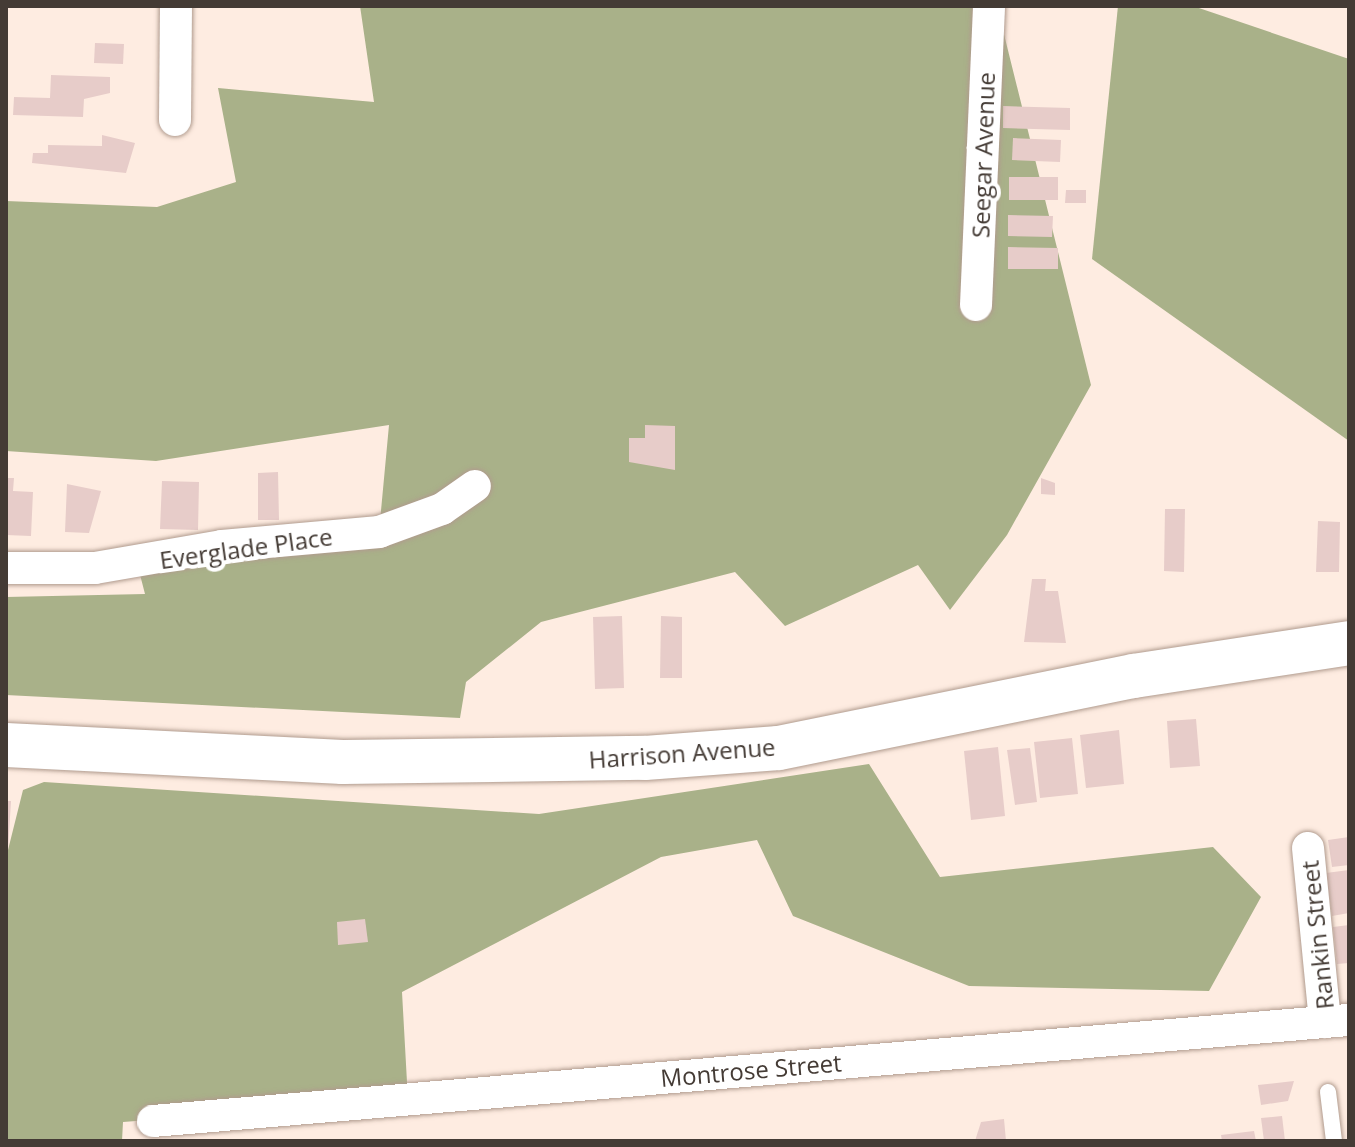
<!DOCTYPE html>
<html>
<head>
<meta charset="utf-8">
<style>
  body { margin:0 }
  #map { position:relative; width:1355px; height:1147px; overflow:hidden; background:#feece1; font-family:"Open Sans",sans-serif }
  div>[style] { position:absolute }
  .forest>* { inset:0; background:#a9b189 }
  .building>* { inset:0; background:#e7ccc9 }
  .roads { filter:drop-shadow(0 0 2px #b09b8e) drop-shadow(0 0 2px #b09b8e) }
  .lane>* { height:16px; margin:-8px; padding:0 8px; transform-origin:8px; border-radius:8px; background:#fff }
  .street>* { height:32px; margin:-16px; padding:0 16px; transform-origin:16px; border-radius:16px; background:#fff }
  .secondary>* { height:44px; margin:-22px; padding:0 22px; transform-origin:22px; border-radius:22px; background:#fff }
  span { translate:-50% -50%; white-space:nowrap; text-align:center; line-height:1.15; -webkit-text-stroke:8px #fff; paint-order:stroke }
  .street-label { font-size:24px; color:#443b35 }
  .frame { position:absolute; inset:0; border:8px solid #443b35; pointer-events:none }
</style>
</head>
<body>
<div id="map">
  <div class="forest">
    <i style="clip-path:polygon(360px 6px,997px 6px,1091px 385px,1007px 535px,950px 610px,918px 565px,785px 626px,735px 572px,541px 622px,466px 682px,460px 718px,6px 695px,6px 597px,145px 594px,137px 563px,379px 532px,389px 425px,156px 461px,6px 451px,6px 201px,157px 207px,236px 182px,218px 88px,374px 102px)"></i>
    <i style="clip-path:polygon(1118px 6px,1193px 6px,1349px 59px,1349px 441px,1092px 259px)"></i>
    <i style="clip-path:polygon(869px 764px,940px 877px,1213px 847px,1261px 897px,1209px 991px,969px 986px,793px 916px,757px 840px,661px 857px,402px 992px,408px 1100px,123px 1122px,122px 1141px,6px 1141px,6px 858px,23px 790px,44px 782px,539px 814px)"></i>
  </div>
  <div class="building">
    <i style="clip-path:polygon(95px 43px,124px 44px,123px 64px,94px 63px)"></i>
    <i style="clip-path:polygon(51px 75px,110px 77px,110px 93px,84px 99px,83px 117px,13px 115px,14px 97px,50px 98px)"></i>
    <i style="clip-path:polygon(1003px 106px,1070px 108px,1070px 130px,1003px 128px)"></i>
    <i style="clip-path:polygon(102px 135px,135px 143px,126px 173px,32px 163px,33px 153px,48px 153px,48px 145px,102px 146px)"></i>
    <i style="clip-path:polygon(1013px 138px,1061px 140px,1060px 162px,1012px 160px)"></i>
    <i style="clip-path:polygon(1009px 177px,1058px 177px,1058px 200px,1009px 200px)"></i>
    <i style="clip-path:polygon(1066px 190px,1086px 190px,1086px 203px,1065px 203px)"></i>
    <i style="clip-path:polygon(1008px 215px,1053px 216px,1052px 237px,1008px 236px)"></i>
    <i style="clip-path:polygon(1008px 247px,1058px 248px,1058px 269px,1008px 269px)"></i>
    <i style="clip-path:polygon(645px 425px,675px 426px,675px 470px,629px 462px,629px 438px,645px 438px)"></i>
    <i style="clip-path:polygon(278px 472px,279px 520px,258px 520px,258px 473px)"></i>
    <i style="clip-path:polygon(6px 478px,14px 478px,13px 491px,33px 492px,31px 536px,6px 535px)"></i>
    <i style="clip-path:polygon(1041px 478px,1055px 483px,1055px 495px,1041px 494px)"></i>
    <i style="clip-path:polygon(162px 481px,199px 482px,198px 530px,160px 529px)"></i>
    <i style="clip-path:polygon(67px 484px,101px 491px,89px 533px,65px 532px)"></i>
    <i style="clip-path:polygon(1165px 509px,1185px 509px,1184px 572px,1164px 571px)"></i>
    <i style="clip-path:polygon(1318px 521px,1340px 522px,1339px 572px,1316px 572px)"></i>
    <i style="clip-path:polygon(1032px 579px,1046px 579px,1045px 591px,1058px 591px,1066px 643px,1024px 642px)"></i>
    <i style="clip-path:polygon(622px 616px,624px 688px,595px 689px,593px 617px)"></i>
    <i style="clip-path:polygon(661px 616px,682px 617px,682px 678px,660px 678px)"></i>
    <i style="clip-path:polygon(1196px 719px,1200px 766px,1170px 768px,1167px 721px)"></i>
    <i style="clip-path:polygon(1119px 730px,1124px 784px,1086px 788px,1080px 735px)"></i>
    <i style="clip-path:polygon(1072px 738px,1078px 794px,1040px 798px,1034px 742px)"></i>
    <i style="clip-path:polygon(998px 747px,1005px 816px,971px 820px,964px 751px)"></i>
    <i style="clip-path:polygon(1030px 748px,1037px 802px,1015px 805px,1007px 750px)"></i>
    <i style="clip-path:polygon(6px 801px,11px 801px,8px 849px,6px 849px)"></i>
    <i style="clip-path:polygon(1349px 837px,1349px 865px,1332px 867px,1328px 840px)"></i>
    <i style="clip-path:polygon(1349px 870px,1349px 913px,1332px 916px,1326px 873px)"></i>
    <i style="clip-path:polygon(365px 919px,368px 942px,338px 945px,337px 922px)"></i>
    <i style="clip-path:polygon(1349px 925px,1349px 963px,1337px 964px,1333px 927px)"></i>
    <i style="clip-path:polygon(1294px 1081px,1288px 1101px,1261px 1105px,1258px 1085px)"></i>
    <i style="clip-path:polygon(1282px 1116px,1285px 1141px,1264px 1141px,1261px 1118px)"></i>
    <i style="clip-path:polygon(1004px 1119px,1006px 1141px,975px 1141px,981px 1122px)"></i>
    <i style="clip-path:polygon(1254px 1131px,1256px 1141px,1222px 1141px,1221px 1135px)"></i>
  </div>
  <div class="roads">
    <div class="lane">
      <i style="left:1328px;top:1092px;width:49px;rotate:83deg"></i>
    </div>
    <div class="street">
      <i style="left:175px;top:120px;width:114px;rotate:-89.5deg"></i>
      <i style="left:976px;top:305px;width:299px;rotate:-87.5deg"></i>
      <i style="left:6px;top:568px;width:89px"></i>
      <i style="left:95px;top:568px;width:129px;rotate:-9.8deg"></i>
      <i style="left:222px;top:546px;width:158px;rotate:-5.1deg"></i>
      <i style="left:379px;top:532px;width:67px;rotate:-20.1deg"></i>
      <i style="left:442px;top:509px;width:40px;rotate:-34.9deg"></i>
      <i style="left:1308px;top:848px;width:175px;rotate:84.4deg"></i>
      <i style="left:153px;top:1121px;width:1200px;rotate:-4.83deg"></i>
    </div>
    <div class="secondary">
      <i style="left:6px;top:745px;width:337px;rotate:2.9deg"></i>
      <i style="left:343px;top:762px;width:302px;rotate:-0.8deg"></i>
      <i style="left:645px;top:758px;width:134px;rotate:-4.3deg"></i>
      <i style="left:779px;top:748px;width:362px;rotate:-11.5deg"></i>
      <i style="left:1134px;top:676px;width:218px;rotate:-8.7deg"></i>
    </div>
  </div>
  <div class="street-label">
    <span style="left:983px;top:155px;rotate:-88deg">Seegar Avenue</span>
    <span style="left:246px;top:548px;rotate:-8deg">Everglade Place</span>
    <span style="left:682px;top:753px;rotate:-4deg">Harrison Avenue</span>
    <span style="left:1317px;top:935px;rotate:-96deg">Rankin Street</span>
    <span style="left:751px;top:1070px;rotate:-5deg">Montrose Street</span>
  </div>
  <div class="frame"></div>
</div>
</body>
</html>
